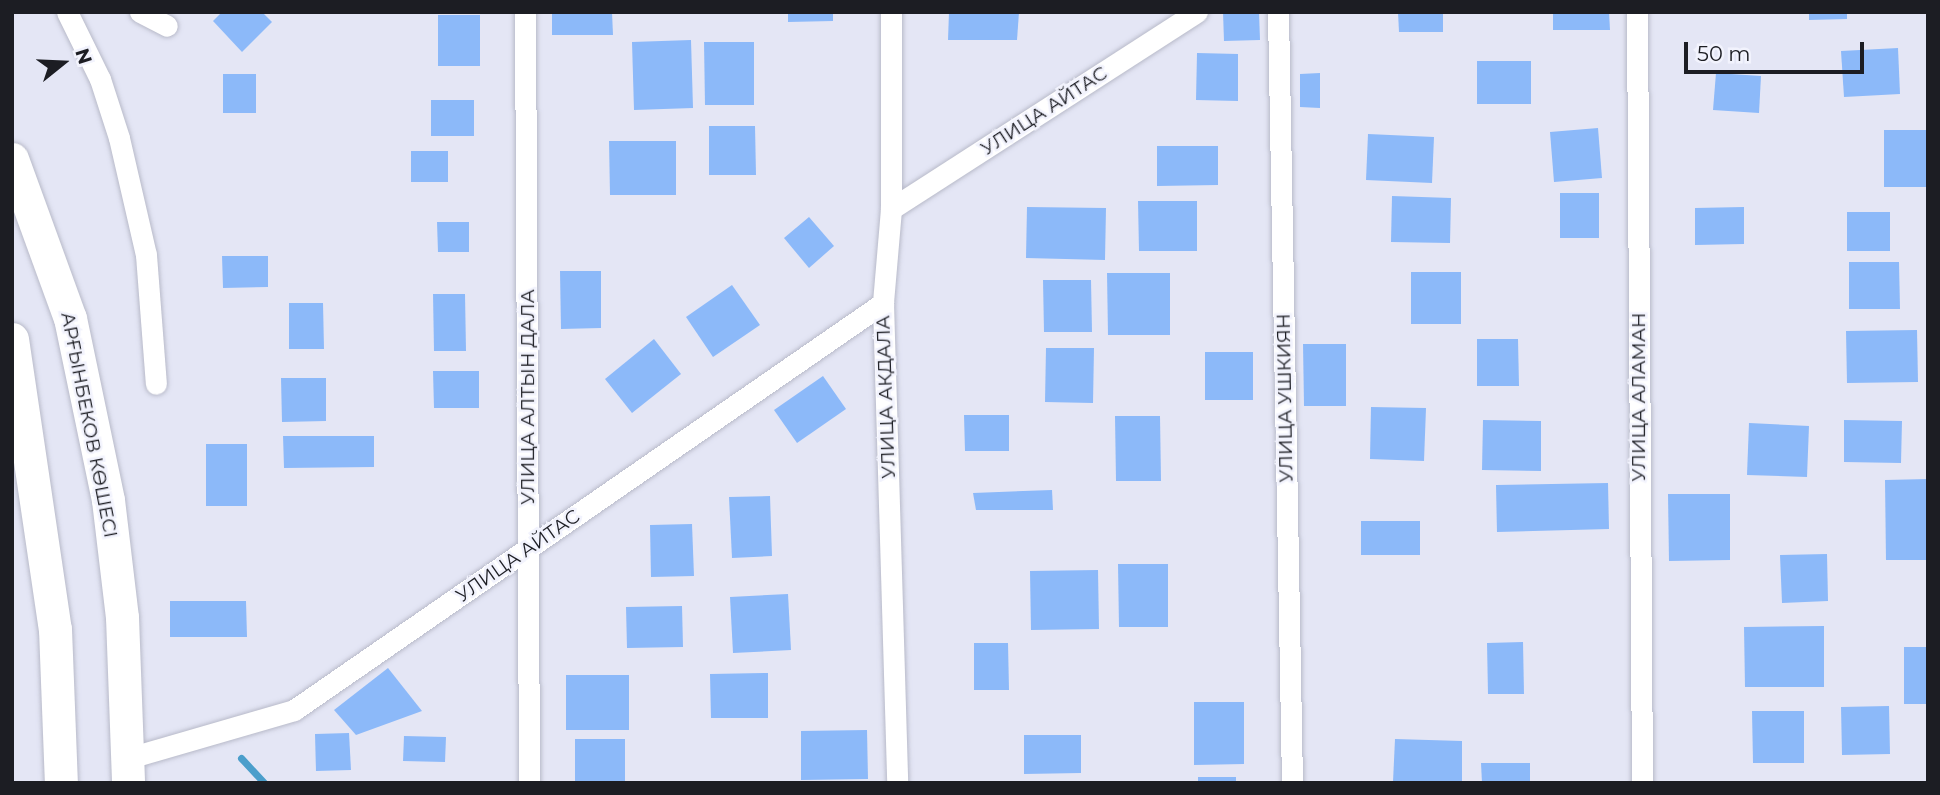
<!DOCTYPE html>
<html>
<head>
<meta charset="utf-8">
<style>
  body { margin:0 }
  #map { position:relative; width:1940px; height:795px; overflow:hidden; background:#e4e6f5; font-family:Montserrat,sans-serif }
  div>[style] { position:absolute }
  .stream>* { height:7px; margin:-3.5px; padding:0 3.5px; transform-origin:3.5px; border-radius:3.5px; background:#4b9ecb }
  .building>* { inset:0; background:#8cb9f9 }
  .roads { filter:drop-shadow(0 0 2px #b8bac9) drop-shadow(0 0 2px #b8bac9) }
  .minor>* { height:21px; margin:-10.5px; padding:0 10.5px; transform-origin:10.5px; border-radius:10.5px; background:#fff }
  .primary>* { height:33px; margin:-16.5px; padding:0 16.5px; transform-origin:16.5px; border-radius:16.5px; background:#fff }
  span { translate:-50% -50%; white-space:nowrap; text-align:center; line-height:1.15; -webkit-text-stroke:5px #f2f3fd; paint-order:stroke }
  .street-label { font-size:19px; color:#1c1d23 }
  .frame { position:absolute; inset:0; border:14px solid #1c1d23; pointer-events:none }
  .north { position:absolute; left:28px; top:28px; width:70px; height:70px; -webkit-text-stroke:5px #f2f3fd; paint-order:stroke; rotate:72deg; font-size:19px; font-weight:700; line-height:28px; text-align:center; color:#1c1d23 }
  .north::after { content:''; display:block; margin:auto; width:24px; height:32px; background:#1c1d23; clip-path:polygon(50% 0,100% 100%,50% 72%,0 100%) }
  .scale { position:absolute; left:1684px; top:42px; width:180px; height:32px; box-sizing:border-box; border:4px solid #1c1d23; border-top:0; padding-left:9px; font-size:21px; line-height:24px; white-space:nowrap; color:#1c1d23; -webkit-text-stroke:5px #f2f3fd; paint-order:stroke }
</style>
</head>
<body>
<div id="map">
  <div class="stream">
    <i style="left:241px;top:758px;width:34px;rotate:47deg"></i>
  </div>
  <div class="building">
    <i style="clip-path:polygon(222px 12px,262px 12px,272px 22px,242px 52px,213px 21px)"></i>
    <i style="clip-path:polygon(552px 12px,612px 12px,613px 35px,552px 35px)"></i>
    <i style="clip-path:polygon(788px 12px,833px 12px,833px 21px,788px 22px)"></i>
    <i style="clip-path:polygon(949px 12px,1019px 12px,1017px 40px,948px 40px)"></i>
    <i style="clip-path:polygon(1223px 12px,1259px 12px,1260px 40px,1224px 41px)"></i>
    <i style="clip-path:polygon(1398px 12px,1443px 12px,1443px 32px,1399px 32px)"></i>
    <i style="clip-path:polygon(1553px 12px,1609px 12px,1610px 30px,1553px 30px)"></i>
    <i style="clip-path:polygon(1809px 12px,1847px 12px,1847px 19px,1809px 20px)"></i>
    <i style="clip-path:polygon(438px 15px,480px 15px,480px 66px,438px 66px)"></i>
    <i style="clip-path:polygon(691px 40px,693px 108px,634px 110px,632px 42px)"></i>
    <i style="clip-path:polygon(704px 42px,754px 42px,754px 105px,705px 105px)"></i>
    <i style="clip-path:polygon(1898px 48px,1900px 94px,1844px 97px,1841px 51px)"></i>
    <i style="clip-path:polygon(1197px 53px,1238px 54px,1238px 101px,1196px 100px)"></i>
    <i style="clip-path:polygon(1477px 61px,1531px 61px,1531px 104px,1477px 104px)"></i>
    <i style="clip-path:polygon(1320px 73px,1320px 108px,1300px 107px,1300px 74px)"></i>
    <i style="clip-path:polygon(1716px 73px,1761px 76px,1759px 113px,1713px 110px)"></i>
    <i style="clip-path:polygon(223px 74px,256px 74px,256px 113px,223px 113px)"></i>
    <i style="clip-path:polygon(431px 100px,474px 100px,474px 136px,431px 136px)"></i>
    <i style="clip-path:polygon(709px 126px,755px 126px,756px 175px,709px 175px)"></i>
    <i style="clip-path:polygon(1598px 128px,1602px 178px,1554px 182px,1550px 132px)"></i>
    <i style="clip-path:polygon(1884px 130px,1928px 130px,1928px 187px,1884px 187px)"></i>
    <i style="clip-path:polygon(1368px 134px,1434px 137px,1432px 183px,1366px 180px)"></i>
    <i style="clip-path:polygon(609px 141px,676px 141px,676px 195px,610px 195px)"></i>
    <i style="clip-path:polygon(1157px 146px,1218px 146px,1218px 185px,1157px 186px)"></i>
    <i style="clip-path:polygon(411px 151px,448px 151px,448px 182px,411px 182px)"></i>
    <i style="clip-path:polygon(1560px 193px,1599px 193px,1599px 238px,1560px 238px)"></i>
    <i style="clip-path:polygon(1392px 196px,1451px 198px,1450px 243px,1391px 242px)"></i>
    <i style="clip-path:polygon(1138px 201px,1197px 201px,1197px 251px,1139px 251px)"></i>
    <i style="clip-path:polygon(1027px 207px,1106px 208px,1105px 260px,1026px 258px)"></i>
    <i style="clip-path:polygon(1744px 207px,1744px 244px,1695px 245px,1695px 208px)"></i>
    <i style="clip-path:polygon(1847px 212px,1890px 212px,1890px 251px,1847px 251px)"></i>
    <i style="clip-path:polygon(809px 217px,834px 246px,809px 268px,784px 238px)"></i>
    <i style="clip-path:polygon(437px 222px,469px 222px,469px 252px,438px 252px)"></i>
    <i style="clip-path:polygon(222px 256px,268px 256px,268px 287px,223px 288px)"></i>
    <i style="clip-path:polygon(1849px 262px,1899px 262px,1900px 309px,1849px 309px)"></i>
    <i style="clip-path:polygon(560px 271px,601px 271px,601px 328px,561px 329px)"></i>
    <i style="clip-path:polygon(1411px 272px,1461px 272px,1461px 324px,1411px 324px)"></i>
    <i style="clip-path:polygon(1107px 273px,1170px 273px,1170px 335px,1108px 335px)"></i>
    <i style="clip-path:polygon(1043px 280px,1091px 280px,1092px 332px,1044px 332px)"></i>
    <i style="clip-path:polygon(732px 285px,760px 325px,713px 357px,686px 317px)"></i>
    <i style="clip-path:polygon(433px 294px,465px 294px,466px 351px,434px 351px)"></i>
    <i style="clip-path:polygon(289px 303px,323px 303px,324px 349px,289px 349px)"></i>
    <i style="clip-path:polygon(1917px 330px,1918px 382px,1847px 383px,1846px 331px)"></i>
    <i style="clip-path:polygon(654px 339px,681px 374px,632px 413px,605px 379px)"></i>
    <i style="clip-path:polygon(1477px 339px,1518px 339px,1519px 386px,1477px 386px)"></i>
    <i style="clip-path:polygon(1303px 344px,1346px 344px,1346px 406px,1304px 406px)"></i>
    <i style="clip-path:polygon(1046px 348px,1094px 348px,1093px 403px,1045px 402px)"></i>
    <i style="clip-path:polygon(1205px 352px,1253px 352px,1253px 400px,1205px 400px)"></i>
    <i style="clip-path:polygon(433px 371px,479px 371px,479px 408px,434px 408px)"></i>
    <i style="clip-path:polygon(823px 376px,846px 409px,797px 443px,774px 410px)"></i>
    <i style="clip-path:polygon(281px 378px,326px 378px,326px 421px,282px 422px)"></i>
    <i style="clip-path:polygon(1371px 407px,1426px 408px,1424px 461px,1370px 459px)"></i>
    <i style="clip-path:polygon(964px 415px,1009px 415px,1009px 451px,965px 451px)"></i>
    <i style="clip-path:polygon(1115px 416px,1160px 416px,1161px 481px,1116px 481px)"></i>
    <i style="clip-path:polygon(1483px 420px,1541px 421px,1541px 471px,1482px 470px)"></i>
    <i style="clip-path:polygon(1844px 420px,1902px 421px,1901px 463px,1844px 462px)"></i>
    <i style="clip-path:polygon(1749px 423px,1809px 426px,1807px 477px,1747px 475px)"></i>
    <i style="clip-path:polygon(283px 436px,374px 436px,374px 467px,284px 468px)"></i>
    <i style="clip-path:polygon(206px 444px,247px 444px,247px 506px,206px 506px)"></i>
    <i style="clip-path:polygon(1928px 479px,1928px 560px,1886px 560px,1885px 480px)"></i>
    <i style="clip-path:polygon(1608px 483px,1609px 529px,1497px 532px,1496px 485px)"></i>
    <i style="clip-path:polygon(1052px 490px,1053px 510px,976px 510px,973px 493px)"></i>
    <i style="clip-path:polygon(1668px 494px,1730px 494px,1730px 560px,1669px 561px)"></i>
    <i style="clip-path:polygon(770px 496px,772px 556px,732px 558px,729px 497px)"></i>
    <i style="clip-path:polygon(1361px 521px,1420px 521px,1420px 555px,1361px 555px)"></i>
    <i style="clip-path:polygon(692px 524px,694px 576px,651px 577px,650px 525px)"></i>
    <i style="clip-path:polygon(1827px 554px,1828px 601px,1782px 603px,1780px 555px)"></i>
    <i style="clip-path:polygon(1118px 564px,1168px 564px,1168px 627px,1119px 627px)"></i>
    <i style="clip-path:polygon(1098px 570px,1099px 629px,1031px 630px,1030px 571px)"></i>
    <i style="clip-path:polygon(788px 594px,791px 650px,733px 653px,730px 597px)"></i>
    <i style="clip-path:polygon(170px 601px,246px 601px,247px 637px,170px 637px)"></i>
    <i style="clip-path:polygon(682px 606px,683px 647px,627px 648px,626px 607px)"></i>
    <i style="clip-path:polygon(1824px 626px,1824px 687px,1745px 687px,1744px 627px)"></i>
    <i style="clip-path:polygon(1523px 642px,1524px 694px,1488px 694px,1487px 643px)"></i>
    <i style="clip-path:polygon(974px 643px,1008px 643px,1009px 690px,974px 690px)"></i>
    <i style="clip-path:polygon(1904px 647px,1928px 647px,1928px 704px,1904px 704px)"></i>
    <i style="clip-path:polygon(388px 668px,422px 711px,356px 735px,334px 710px)"></i>
    <i style="clip-path:polygon(768px 673px,768px 718px,711px 718px,710px 674px)"></i>
    <i style="clip-path:polygon(566px 675px,629px 675px,629px 730px,566px 730px)"></i>
    <i style="clip-path:polygon(1194px 702px,1244px 702px,1244px 764px,1194px 765px)"></i>
    <i style="clip-path:polygon(1889px 706px,1890px 754px,1842px 755px,1841px 707px)"></i>
    <i style="clip-path:polygon(1752px 711px,1804px 711px,1804px 763px,1753px 763px)"></i>
    <i style="clip-path:polygon(867px 730px,868px 779px,801px 780px,801px 731px)"></i>
    <i style="clip-path:polygon(349px 733px,351px 770px,316px 771px,315px 734px)"></i>
    <i style="clip-path:polygon(1024px 735px,1081px 735px,1081px 773px,1024px 774px)"></i>
    <i style="clip-path:polygon(404px 736px,446px 737px,445px 762px,403px 761px)"></i>
    <i style="clip-path:polygon(575px 739px,625px 739px,625px 783px,575px 783px)"></i>
    <i style="clip-path:polygon(1395px 739px,1462px 741px,1462px 783px,1393px 782px)"></i>
    <i style="clip-path:polygon(1481px 763px,1530px 763px,1530px 783px,1482px 783px)"></i>
    <i style="clip-path:polygon(1198px 777px,1236px 777px,1236px 783px,1198px 783px)"></i>
  </div>
  <div class="roads">
    <div class="minor">
      <i style="left:67px;top:12px;width:75px;rotate:63.8deg"></i>
      <i style="left:100px;top:79px;width:62px;rotate:72.1deg"></i>
      <i style="left:119px;top:138px;width:120px;rotate:77deg"></i>
      <i style="left:146px;top:255px;width:129px;rotate:85.6deg"></i>
      <i style="left:140px;top:12px;width:30px;rotate:27deg"></i>
      <i style="left:525px;top:12px;width:771px;rotate:89.7deg"></i>
      <i style="left:891px;top:12px;width:197px;rotate:90deg"></i>
      <i style="left:891px;top:209px;width:94px;rotate:94.9deg"></i>
      <i style="left:883px;top:303px;width:480px;rotate:88.3deg"></i>
      <i style="left:1278px;top:12px;width:771px;rotate:88.96deg"></i>
      <i style="left:1637px;top:12px;width:771px;rotate:89.63deg"></i>
      <i style="left:891px;top:209px;width:364px;rotate:-32.8deg"></i>
      <i style="left:129px;top:758px;width:172px;rotate:-16.2deg"></i>
      <i style="left:294px;top:710px;width:716px;rotate:-34.64deg"></i>
    </div>
    <div class="primary">
      <i style="left:12px;top:159px;width:169px;rotate:70deg"></i>
      <i style="left:70px;top:318px;width:186px;rotate:78.2deg"></i>
      <i style="left:108px;top:500px;width:118px;rotate:83.2deg"></i>
      <i style="left:122px;top:617px;width:166px;rotate:87.9deg"></i>
      <i style="left:12px;top:339px;width:293px;rotate:81.6deg"></i>
      <i style="left:55px;top:629px;width:154px;rotate:87.8deg"></i>
    </div>
  </div>
  <div class="street-label">
    <span style="left:1044px;top:111px;rotate:-33deg">УЛИЦА АЙТАС</span>
    <span style="left:528px;top:397px;rotate:-90deg">УЛИЦА АЛТЫН ДАЛА</span>
    <span style="left:886px;top:397px;rotate:-92deg">УЛИЦА АКДАЛА</span>
    <span style="left:1639px;top:397px;rotate:-90deg">УЛИЦА АЛАМАН</span>
    <span style="left:1285px;top:398px;rotate:-91deg">УЛИЦА УШКИЯН</span>
    <span style="left:89px;top:425px;rotate:79deg">АРҒЫНБЕКОВ КӨШЕСІ</span>
    <span style="left:518px;top:556px;rotate:-35deg">УЛИЦА АЙТАС</span>
  </div>
  <div class="frame"></div>
  <div class="north">N</div>
  <div class="scale">50 m</div>
</div>
</body>
</html>
